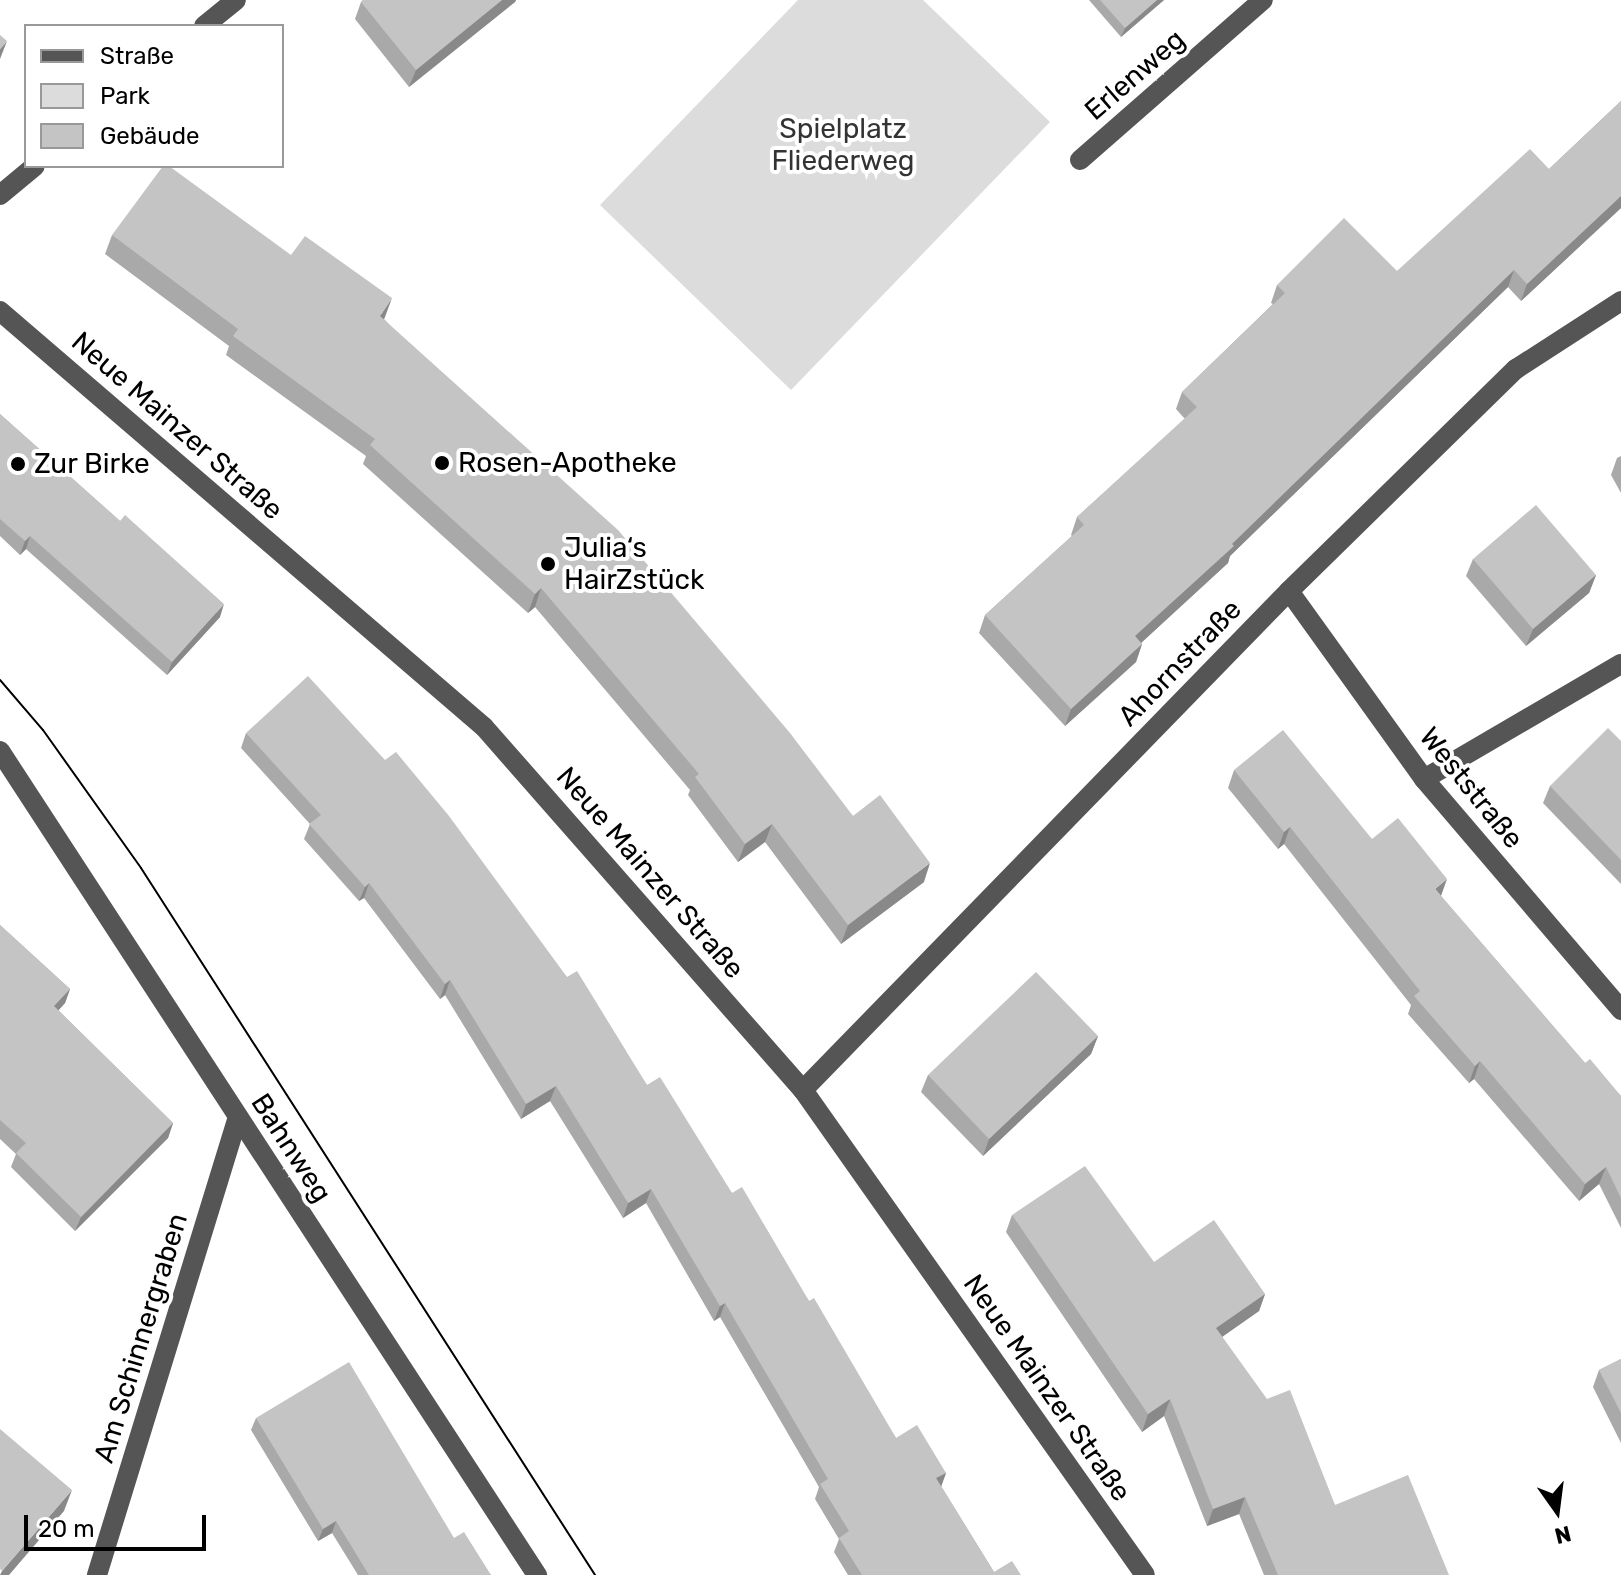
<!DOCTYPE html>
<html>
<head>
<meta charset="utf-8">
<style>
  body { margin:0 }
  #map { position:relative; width:1621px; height:1575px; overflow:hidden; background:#fff; font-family:Rubik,sans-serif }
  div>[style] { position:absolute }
  .green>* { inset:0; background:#dcdcdc }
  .minor>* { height:20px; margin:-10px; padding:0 10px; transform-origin:10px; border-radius:10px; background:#555 }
  .tram>* { height:2px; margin:-1px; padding:0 1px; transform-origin:1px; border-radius:1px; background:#000 }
  .wall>* { inset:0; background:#a9a9a9 }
  .shaded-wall>* { inset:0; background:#898989 }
  .building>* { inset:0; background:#c4c4c4 }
  .dots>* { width:22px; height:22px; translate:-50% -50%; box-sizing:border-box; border:4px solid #fff; border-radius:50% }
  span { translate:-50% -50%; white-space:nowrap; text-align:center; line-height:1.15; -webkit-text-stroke:8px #fff; paint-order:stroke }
  .street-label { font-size:28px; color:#000 }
  .park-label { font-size:28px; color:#333 }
  .poi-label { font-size:28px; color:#000 }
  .left { translate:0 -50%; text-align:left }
  .legend { position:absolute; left:24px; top:24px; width:260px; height:144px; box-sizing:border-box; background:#fff; border:2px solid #999; margin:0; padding:10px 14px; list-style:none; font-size:24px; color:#000 }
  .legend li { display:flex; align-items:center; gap:16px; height:40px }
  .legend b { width:40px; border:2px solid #999 }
  .north { position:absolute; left:1517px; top:1471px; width:80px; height:80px; -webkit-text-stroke:6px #fff; paint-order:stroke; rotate:166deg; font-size:22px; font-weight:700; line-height:32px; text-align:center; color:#000 }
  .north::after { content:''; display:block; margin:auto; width:28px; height:36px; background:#000; clip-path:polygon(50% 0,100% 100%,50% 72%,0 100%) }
  .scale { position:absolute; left:24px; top:1515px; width:182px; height:36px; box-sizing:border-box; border:4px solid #000; border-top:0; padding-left:10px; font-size:24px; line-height:28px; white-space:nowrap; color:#000; -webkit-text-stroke:6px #fff; paint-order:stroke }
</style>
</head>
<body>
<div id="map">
  <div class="green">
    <i style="clip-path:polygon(798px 0,923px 0,1050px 122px,791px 390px,600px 205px)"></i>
  </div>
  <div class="minor">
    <i style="left:204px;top:26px;width:41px;rotate:-39.1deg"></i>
    <i style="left:1080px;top:160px;width:243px;rotate:-41.2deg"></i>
    <i style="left:0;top:195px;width:45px;rotate:-39.6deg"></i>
    <i style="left:0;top:311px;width:638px;rotate:40.68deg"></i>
    <i style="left:484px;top:727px;width:483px;rotate:48.7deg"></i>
    <i style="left:803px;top:1090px;width:593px;rotate:54.81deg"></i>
    <i style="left:1289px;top:591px;width:231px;rotate:54.3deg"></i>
    <i style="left:1424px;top:779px;width:304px;rotate:49.5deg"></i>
    <i style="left:0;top:751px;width:984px;rotate:56.91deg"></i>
    <i style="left:1424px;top:779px;width:228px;rotate:-30.3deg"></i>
    <i style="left:803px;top:1090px;width:697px;rotate:-45.76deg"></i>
    <i style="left:1289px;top:591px;width:318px;rotate:-44.4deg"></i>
    <i style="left:1516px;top:369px;width:125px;rotate:-32.9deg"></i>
    <i style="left:97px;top:1575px;width:478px;rotate:-72.9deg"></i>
  </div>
  <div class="tram">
    <i style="left:0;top:680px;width:66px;rotate:49.3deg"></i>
    <i style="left:43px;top:730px;width:169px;rotate:54.6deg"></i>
    <i style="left:141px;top:868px;width:840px;rotate:57.29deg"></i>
  </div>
  <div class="wall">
    <i style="clip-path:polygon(363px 0,516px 0,515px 2px,409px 87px,355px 19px,361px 2px)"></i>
    <i style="clip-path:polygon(1089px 0,1164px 0,1121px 37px)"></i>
    <i style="clip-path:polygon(1621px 101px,1621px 208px,1521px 301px,1508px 287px,1230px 556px,1228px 563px,1141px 643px,1142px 644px,1136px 662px,1065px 726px,979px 633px,985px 615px,1072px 536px,1071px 535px,1077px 517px,1185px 419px,1176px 409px,1182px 392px,1273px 304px,1271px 303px,1277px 285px,1397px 271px,1549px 169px)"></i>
    <i style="clip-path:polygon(112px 235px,291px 255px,385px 317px,384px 319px,853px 816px,924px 882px,841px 944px,765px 842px,738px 862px,688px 795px,690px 790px,535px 607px,528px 613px,363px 464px,366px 456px,226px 355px,229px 346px,105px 254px)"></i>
    <i style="clip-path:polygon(0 414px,120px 521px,220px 617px,167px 675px,26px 549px,20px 555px,0 536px)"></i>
    <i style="clip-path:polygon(1621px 456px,1621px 493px,1611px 475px,1617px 458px)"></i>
    <i style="clip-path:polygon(1473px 559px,1596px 575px,1589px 593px,1526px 646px,1466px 576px)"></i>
    <i style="clip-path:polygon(246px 733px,567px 977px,647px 1085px,732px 1193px,809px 1301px,896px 1438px,946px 1473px,941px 1486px,994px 1572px,1021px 1575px,848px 1575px,834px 1552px,839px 1539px,815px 1499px,819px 1487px,720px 1317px,714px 1321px,646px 1203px,623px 1218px,550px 1101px,521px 1119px,445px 995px,440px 999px,364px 898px,359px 901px,304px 839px,310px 824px,241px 748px)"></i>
    <i style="clip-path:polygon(1621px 741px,1621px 884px,1543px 803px,1550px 786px)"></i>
    <i style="clip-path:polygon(1234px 770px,1372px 839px,1441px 896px,1585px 1063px,1621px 1096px,1621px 1228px,1599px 1184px,1579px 1201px,1474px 1079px,1469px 1083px,1408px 1014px,1411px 1005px,1284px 844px,1278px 849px,1228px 788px)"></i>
    <i style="clip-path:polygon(0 925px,70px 989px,65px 1003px,58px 1010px,173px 1123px,168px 1138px,75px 1231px,11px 1167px,16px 1154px,0 1139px)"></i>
    <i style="clip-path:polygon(1098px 1036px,1091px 1054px,983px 1156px,921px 1092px,928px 1075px)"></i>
    <i style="clip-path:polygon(1012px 1215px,1154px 1262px,1265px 1294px,1259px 1311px,1222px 1337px,1335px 1505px,1449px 1575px,1264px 1575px,1239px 1514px,1207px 1526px,1164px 1416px,1142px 1432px,1006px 1232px)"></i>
    <i style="clip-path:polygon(1621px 1359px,1621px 1443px,1593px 1387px,1599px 1370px)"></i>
    <i style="clip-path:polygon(256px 1418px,454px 1538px,491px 1575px,358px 1575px,332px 1533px,318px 1541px,251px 1430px)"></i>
  </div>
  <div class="shaded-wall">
    <i style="clip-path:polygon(502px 0,516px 0,515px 2px,409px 87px,416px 70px)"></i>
    <i style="clip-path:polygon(1157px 0,1164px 0,1121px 37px,1125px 28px)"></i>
    <i style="clip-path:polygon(7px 41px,0 59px,0 49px)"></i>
    <i style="clip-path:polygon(1621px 196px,1621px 208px,1521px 301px,1527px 284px)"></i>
    <i style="clip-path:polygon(1514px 270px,1508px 287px,1230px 556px,1228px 563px,1129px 654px,1135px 636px)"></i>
    <i style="clip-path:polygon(392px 298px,385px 317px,373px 334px,380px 316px)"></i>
    <i style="clip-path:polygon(30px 536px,26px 549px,20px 555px,25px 541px)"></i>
    <i style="clip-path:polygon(1596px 575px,1589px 593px,1526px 646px,1533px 629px)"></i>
    <i style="clip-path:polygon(541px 588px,535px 607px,528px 613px,535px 594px)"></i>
    <i style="clip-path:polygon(224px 604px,220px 617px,167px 675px,172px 662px)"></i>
    <i style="clip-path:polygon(1142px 644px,1136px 662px,1065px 726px,1071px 709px)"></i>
    <i style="clip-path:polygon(772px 824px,765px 842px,738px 862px,745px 844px)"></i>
    <i style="clip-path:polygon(1290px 827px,1284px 844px,1278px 849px,1284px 832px)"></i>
    <i style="clip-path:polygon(930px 863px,924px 882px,841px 944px,848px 925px)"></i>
    <i style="clip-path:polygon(1447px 879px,1441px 896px,1435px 889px)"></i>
    <i style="clip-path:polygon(369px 883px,364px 898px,359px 901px,365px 887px)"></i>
    <i style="clip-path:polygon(450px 980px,445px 995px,440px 999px,445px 984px)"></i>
    <i style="clip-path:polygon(70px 989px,65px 1003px,49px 1021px,54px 1006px)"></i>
    <i style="clip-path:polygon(1098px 1036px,1091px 1054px,983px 1156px,989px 1139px)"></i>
    <i style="clip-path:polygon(1480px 1061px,1474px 1079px,1469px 1083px,1475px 1066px)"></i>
    <i style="clip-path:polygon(556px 1086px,550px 1101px,521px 1119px,526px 1104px)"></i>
    <i style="clip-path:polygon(173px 1123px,168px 1138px,75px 1231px,81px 1217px)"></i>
    <i style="clip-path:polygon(1606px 1167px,1599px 1184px,1579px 1201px,1585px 1184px)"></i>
    <i style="clip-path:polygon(651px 1189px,646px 1203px,623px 1218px,628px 1203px)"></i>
    <i style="clip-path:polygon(1265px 1294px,1259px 1311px,1209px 1346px,1216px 1328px)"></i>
    <i style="clip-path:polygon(725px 1303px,720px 1317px,714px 1321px,720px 1306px)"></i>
    <i style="clip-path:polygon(1170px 1399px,1164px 1416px,1142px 1432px,1148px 1414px)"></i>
    <i style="clip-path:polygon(946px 1473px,941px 1487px,936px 1478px)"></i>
    <i style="clip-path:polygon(72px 1490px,64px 1511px,9px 1575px,0 1575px,2px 1571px)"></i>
    <i style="clip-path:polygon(1245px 1497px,1239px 1514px,1207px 1526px,1213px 1509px)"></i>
    <i style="clip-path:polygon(336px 1521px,332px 1533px,318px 1541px,323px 1529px)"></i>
  </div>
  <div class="building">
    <i style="clip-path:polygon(363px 0,502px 0,416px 70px,361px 2px)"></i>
    <i style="clip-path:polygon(1100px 0,1157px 0,1125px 28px)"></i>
    <i style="clip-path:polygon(0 35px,7px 41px,0 49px)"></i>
    <i style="clip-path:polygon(1621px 101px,1621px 196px,1527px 284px,1514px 270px,1232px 544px,1234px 546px,1135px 636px,1142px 644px,1071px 709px,985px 615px,1084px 525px,1077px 517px,1197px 407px,1182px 392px,1285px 293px,1277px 285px,1344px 218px,1397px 271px,1530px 149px,1549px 169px)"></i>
    <i style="clip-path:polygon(163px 166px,169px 166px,291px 255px,305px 236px,392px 298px,380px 316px,618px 530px,790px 733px,853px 816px,880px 795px,930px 863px,848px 925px,772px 824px,745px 844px,695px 777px,699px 774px,541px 588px,535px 594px,370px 445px,375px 439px,233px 336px,238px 329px,112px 235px)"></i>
    <i style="clip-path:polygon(0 414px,120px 521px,125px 515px,224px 604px,172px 662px,30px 536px,25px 541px,0 519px)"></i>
    <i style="clip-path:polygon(1536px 505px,1596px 575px,1533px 629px,1473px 559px)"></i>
    <i style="clip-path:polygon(308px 676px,385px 760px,396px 752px,449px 816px,567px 977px,577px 971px,647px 1085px,660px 1077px,732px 1193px,742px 1187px,809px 1301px,814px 1298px,896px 1438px,917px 1425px,946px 1473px,936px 1478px,994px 1572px,1012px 1561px,1021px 1575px,862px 1575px,839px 1538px,849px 1531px,820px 1484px,828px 1479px,725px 1303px,720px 1306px,651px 1189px,628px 1203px,556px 1086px,526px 1104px,450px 980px,445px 984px,369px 883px,365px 887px,309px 824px,321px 815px,246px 733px)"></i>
    <i style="clip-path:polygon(1608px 728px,1621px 741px,1621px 860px,1550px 786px)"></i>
    <i style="clip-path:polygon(1283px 730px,1372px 839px,1398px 818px,1447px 879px,1435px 889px,1585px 1063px,1590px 1059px,1621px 1096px,1621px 1198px,1606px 1167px,1585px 1184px,1480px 1061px,1475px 1066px,1414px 996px,1420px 991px,1290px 827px,1284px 832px,1234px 770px)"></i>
    <i style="clip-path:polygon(0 925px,70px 989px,54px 1006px,173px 1123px,81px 1217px,16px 1153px,26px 1143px,0 1120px)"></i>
    <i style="clip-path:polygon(1036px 972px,1098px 1036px,989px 1139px,928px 1075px)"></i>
    <i style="clip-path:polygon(1085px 1166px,1154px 1262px,1214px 1220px,1265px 1294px,1216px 1328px,1267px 1399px,1290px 1390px,1335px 1505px,1408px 1475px,1449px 1575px,1278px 1575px,1245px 1497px,1213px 1509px,1170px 1399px,1148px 1414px,1012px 1215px)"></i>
    <i style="clip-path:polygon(1621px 1359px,1621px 1413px,1599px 1370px)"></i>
    <i style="clip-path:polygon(349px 1362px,454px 1538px,464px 1532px,491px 1575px,369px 1575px,336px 1521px,323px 1529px,256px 1418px)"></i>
    <i style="clip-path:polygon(0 1429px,72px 1490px,2px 1571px,0 1569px)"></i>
  </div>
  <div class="dots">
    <i style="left:442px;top:463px;background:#000"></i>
    <i style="left:18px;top:464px;background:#000"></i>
    <i style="left:548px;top:564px;background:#000"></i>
  </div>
  <div class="street-label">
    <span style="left:1135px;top:75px;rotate:-41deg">Erlenweg</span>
    <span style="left:177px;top:426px;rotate:41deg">Neue Mainzer Straße</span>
    <span style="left:1180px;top:663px;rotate:-46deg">Ahornstraße</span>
    <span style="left:1471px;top:788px;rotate:51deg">Weststraße</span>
    <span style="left:650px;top:873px;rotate:49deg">Neue Mainzer Straße</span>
    <span style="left:291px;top:1148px;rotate:57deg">Bahnweg</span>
    <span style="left:141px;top:1338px;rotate:-73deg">Am Schinnergraben</span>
    <span style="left:1047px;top:1388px;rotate:55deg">Neue Mainzer Straße</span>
  </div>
  <div class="park-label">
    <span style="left:843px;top:145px">Spielplatz<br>Fliederweg</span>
  </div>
  <div class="poi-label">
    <span class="left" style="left:458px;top:463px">Rosen-Apotheke</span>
    <span class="left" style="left:34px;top:464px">Zur Birke</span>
    <span class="left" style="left:564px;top:564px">Julia‘s<br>HairZstück</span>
  </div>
  <ul class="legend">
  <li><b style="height:10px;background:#555"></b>Straße</li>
  <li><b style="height:22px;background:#dcdcdc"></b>Park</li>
  <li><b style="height:22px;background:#c4c4c4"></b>Gebäude</li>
  </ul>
  <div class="north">N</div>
  <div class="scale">20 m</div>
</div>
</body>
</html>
